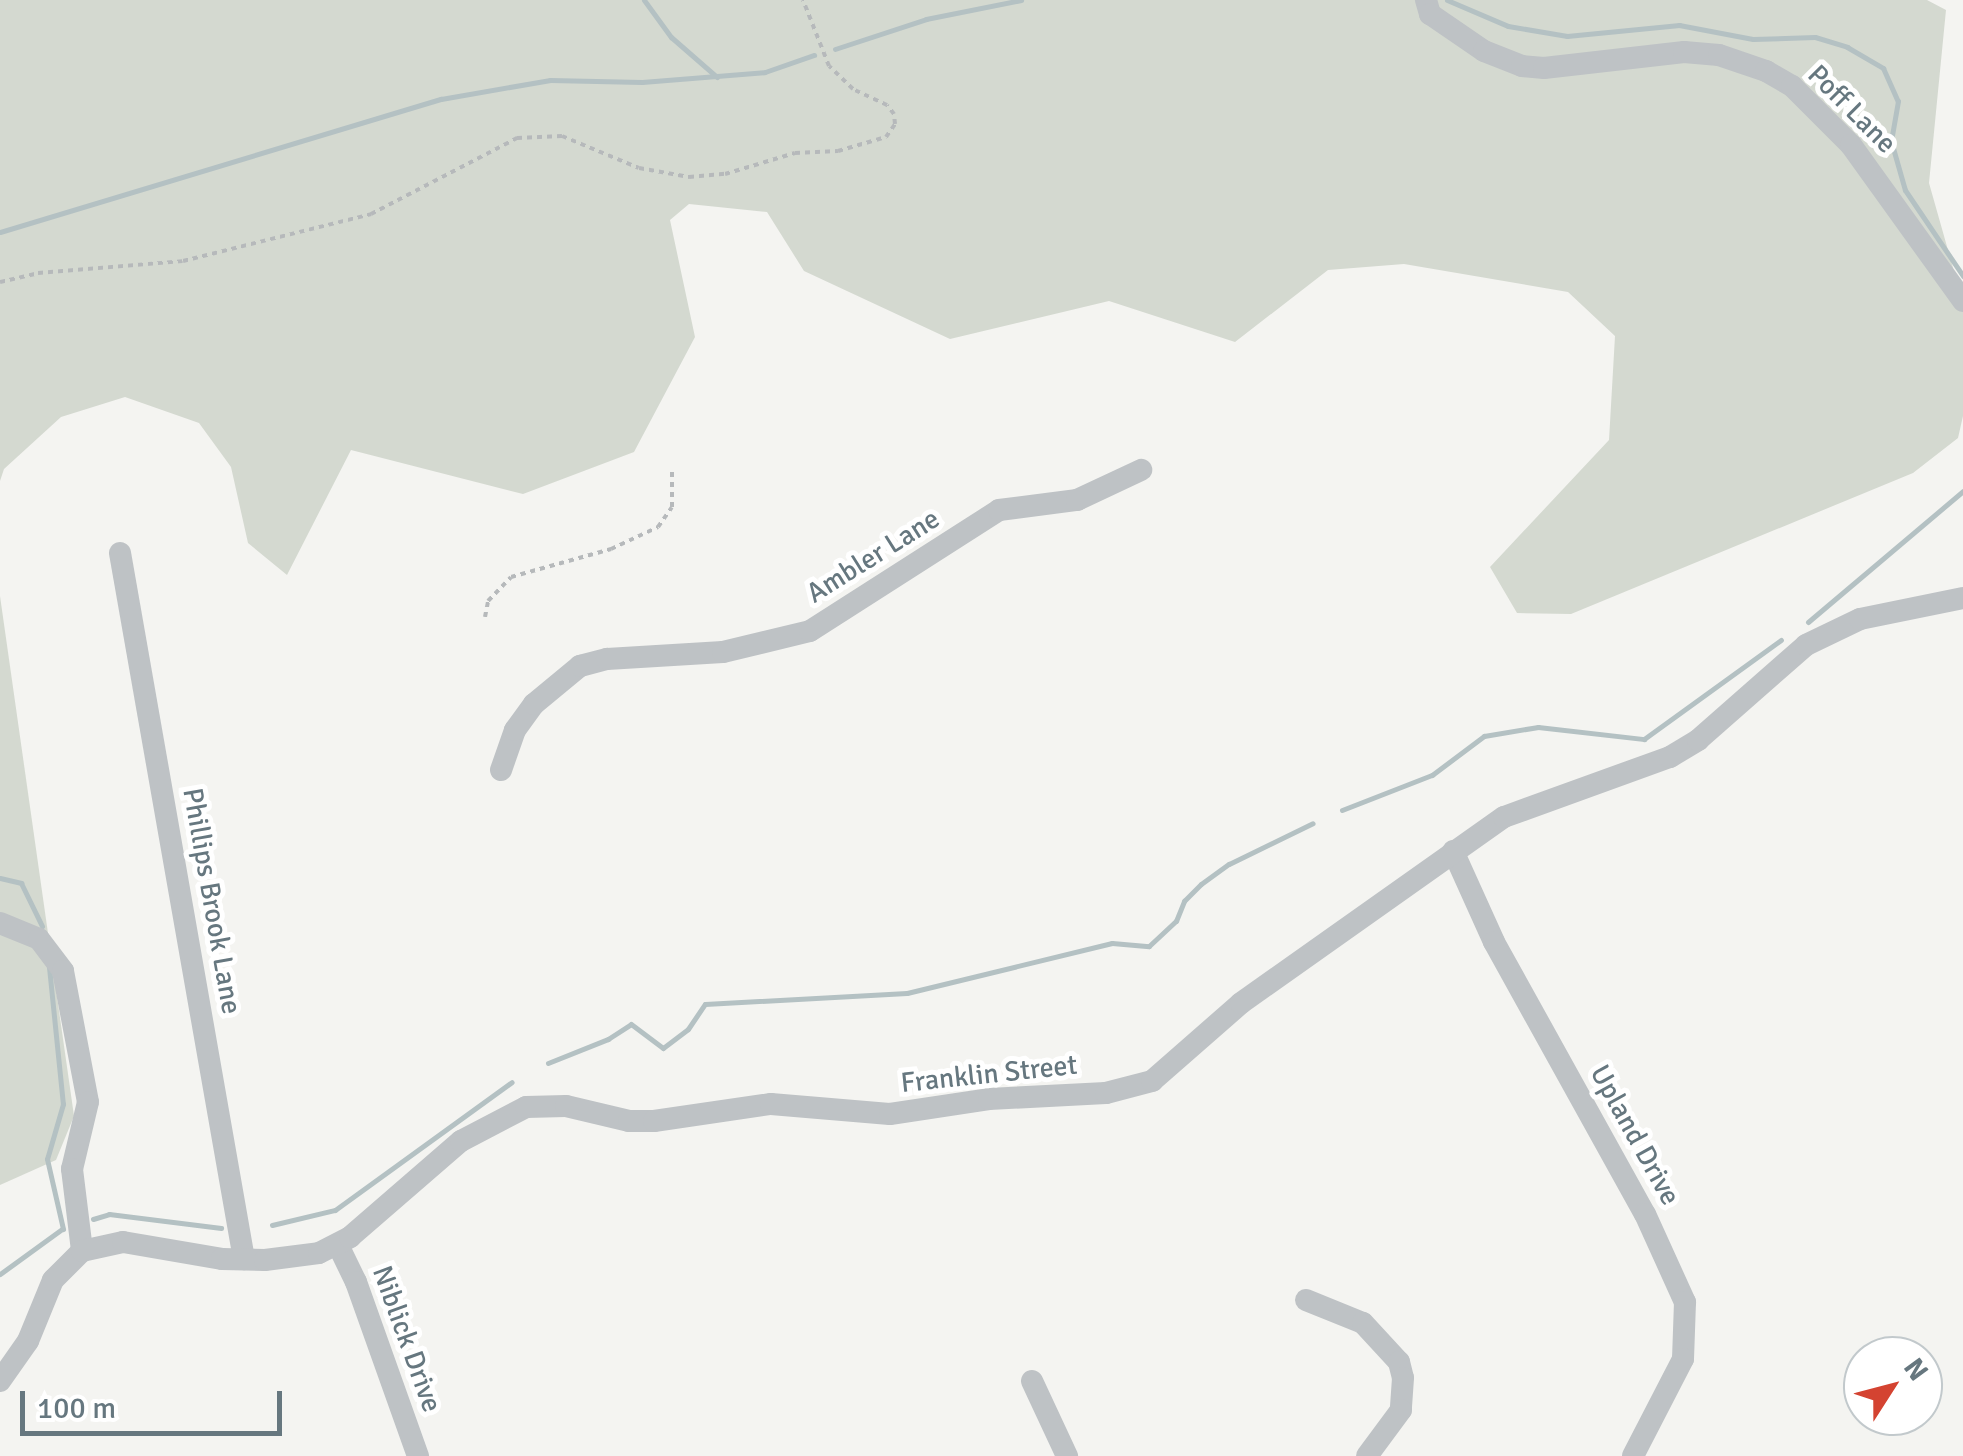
<!DOCTYPE html>
<html>
<head>
<meta charset="utf-8">
<style>
  body { margin:0 }
  #map { position:relative; width:1963px; height:1456px; overflow:hidden; background:#f4f4f1; font-family:Signika,sans-serif }
  div>[style] { position:absolute }
  .green>* { inset:0; background:#d4d9d0 }
  .stream>* { height:5px; margin:-2.5px; padding:0 2.5px; transform-origin:2.5px; border-radius:2.5px; background:#b4c1c3 }
  .path>* { height:4px; margin-top:-2px; transform-origin:0; background:repeating-linear-gradient(90deg,#b6b9bb 0 5px,transparent 0 10px) }
  .minor>* { height:22px; margin:-11px; padding:0 11px; transform-origin:11px; border-radius:11px; background:#bec2c5 }
  span { translate:-50% -50%; white-space:nowrap; text-align:center; line-height:1.15; -webkit-text-stroke:10px #fff; paint-order:stroke }
  .street-label { font-size:28px; color:#66777f }
  .north { position:absolute; left:1843px; top:1336px; width:100px; height:100px; box-sizing:border-box; background:#fff; border:2px solid #c2c9cc; border-radius:50%; rotate:54deg; font-size:28px; font-weight:700; line-height:40px; text-align:center; color:#66777f }
  .north::after { content:''; display:block; margin:auto; width:35px; height:45px; background:#d44331; clip-path:polygon(50% 0,100% 100%,50% 72%,0 100%) }
  .scale { position:absolute; left:20px; top:1391px; width:262px; height:45px; box-sizing:border-box; border:5px solid #66777f; border-top:0; padding-left:12px; font-size:30px; line-height:35px; white-space:nowrap; color:#66777f; -webkit-text-stroke:8px #fff; paint-order:stroke }
</style>
</head>
<body>
<div id="map">
  <div class="green">
    <i style="clip-path:polygon(0 0,1927px 0,1946px 10px,1929px 183px,1963px 303px,1963px 416px,1958px 438px,1913px 473px,1571px 614px,1517px 613px,1490px 567px,1609px 440px,1615px 336px,1568px 292px,1404px 264px,1328px 270px,1235px 342px,1109px 301px,950px 339px,804px 271px,767px 212px,689px 204px,670px 220px,695px 337px,634px 452px,523px 494px,351px 450px,287px 575px,248px 543px,231px 467px,199px 423px,125px 397px,61px 417px,4px 469px,0 481px)"></i>
    <i style="clip-path:polygon(0 596px,74px 1116px,56px 1160px,0 1185px)"></i>
  </div>
  <div class="stream">
    <i style="left:644px;top:0;width:46px;rotate:53.9deg"></i>
    <i style="left:671px;top:37px;width:61px;rotate:41deg"></i>
    <i style="left:1447px;top:0;width:66px;rotate:23.1deg"></i>
    <i style="left:1508px;top:26px;width:60px;rotate:9.6deg"></i>
    <i style="left:1567px;top:36px;width:113px;rotate:-5.6deg"></i>
    <i style="left:1679px;top:25px;width:75px;rotate:10.7deg"></i>
    <i style="left:1753px;top:39px;width:62px;rotate:-1.8deg"></i>
    <i style="left:1815px;top:37px;width:34px;rotate:17deg"></i>
    <i style="left:1847px;top:47px;width:42px;rotate:30.3deg"></i>
    <i style="left:1883px;top:68px;width:36px;rotate:66deg"></i>
    <i style="left:1898px;top:101px;width:41px;rotate:99.9deg"></i>
    <i style="left:1891px;top:141px;width:51px;rotate:74.1deg"></i>
    <i style="left:1905px;top:190px;width:104px;rotate:56deg"></i>
    <i style="left:835px;top:49px;width:96px;rotate:-18.2deg"></i>
    <i style="left:926px;top:19px;width:97px;rotate:-11.3deg"></i>
    <i style="left:0;top:232px;width:461px;rotate:-16.8deg"></i>
    <i style="left:441px;top:99px;width:111px;rotate:-9.9deg"></i>
    <i style="left:550px;top:80px;width:92px;rotate:1.2deg"></i>
    <i style="left:642px;top:82px;width:123px;rotate:-4.6deg"></i>
    <i style="left:765px;top:72px;width:52px;rotate:-19.1deg"></i>
    <i style="left:1808px;top:622px;width:203px;rotate:-40.2deg"></i>
    <i style="left:1342px;top:810px;width:97px;rotate:-21.3deg"></i>
    <i style="left:1432px;top:775px;width:65px;rotate:-36.9deg"></i>
    <i style="left:1484px;top:736px;width:55px;rotate:-9.5deg"></i>
    <i style="left:1538px;top:727px;width:107px;rotate:6.5deg"></i>
    <i style="left:1644px;top:739px;width:169px;rotate:-35.9deg"></i>
    <i style="left:0;top:878px;width:22px;rotate:13deg"></i>
    <i style="left:21px;top:883px;width:48px;rotate:64deg"></i>
    <i style="left:49px;top:967px;width:138px;rotate:84.2deg"></i>
    <i style="left:63px;top:1104px;width:57px;rotate:106.2deg"></i>
    <i style="left:47px;top:1159px;width:72px;rotate:77.1deg"></i>
    <i style="left:548px;top:1063px;width:65px;rotate:-21.8deg"></i>
    <i style="left:608px;top:1039px;width:27px;rotate:-33deg"></i>
    <i style="left:631px;top:1024px;width:40px;rotate:37deg"></i>
    <i style="left:663px;top:1048px;width:31px;rotate:-37deg"></i>
    <i style="left:688px;top:1029px;width:30px;rotate:-56deg"></i>
    <i style="left:705px;top:1004px;width:202px;rotate:-3.1deg"></i>
    <i style="left:907px;top:993px;width:211px;rotate:-13.7deg"></i>
    <i style="left:1112px;top:943px;width:37px;rotate:5deg"></i>
    <i style="left:1149px;top:946px;width:37px;rotate:-43deg"></i>
    <i style="left:1176px;top:921px;width:22px;rotate:-68deg"></i>
    <i style="left:1184px;top:901px;width:24px;rotate:-45deg"></i>
    <i style="left:1201px;top:884px;width:34px;rotate:-36deg"></i>
    <i style="left:1229px;top:864px;width:93px;rotate:-26deg"></i>
    <i style="left:93px;top:1219px;width:17px;rotate:-17deg"></i>
    <i style="left:109px;top:1214px;width:113px;rotate:7.1deg"></i>
    <i style="left:272px;top:1225px;width:65px;rotate:-13.4deg"></i>
    <i style="left:335px;top:1210px;width:218px;rotate:-35.9deg"></i>
    <i style="left:0;top:1274px;width:77px;rotate:-36deg"></i>
  </div>
  <div class="path">
    <i style="left:0;top:282px;width:39px;rotate:-13deg"></i>
    <i style="left:38px;top:273px;width:145px;rotate:-4.7deg"></i>
    <i style="left:183px;top:261px;width:194px;rotate:-14deg"></i>
    <i style="left:371px;top:214px;width:165px;rotate:-27.5deg"></i>
    <i style="left:517px;top:138px;width:45px;rotate:-2.5deg"></i>
    <i style="left:562px;top:136px;width:83px;rotate:22.6deg"></i>
    <i style="left:639px;top:168px;width:51px;rotate:10.2deg"></i>
    <i style="left:689px;top:177px;width:36px;rotate:-5deg"></i>
    <i style="left:725px;top:174px;width:73px;rotate:-16.7deg"></i>
    <i style="left:795px;top:153px;width:43px;rotate:-2.7deg"></i>
    <i style="left:838px;top:151px;width:50px;rotate:-16.3deg"></i>
    <i style="left:886px;top:137px;width:16px;rotate:-55deg"></i>
    <i style="left:895px;top:124px;width:10px;rotate:-96deg"></i>
    <i style="left:894px;top:114px;width:11px;rotate:-128deg"></i>
    <i style="left:887px;top:105px;width:38px;rotate:-155deg"></i>
    <i style="left:853px;top:89px;width:33px;rotate:-136deg"></i>
    <i style="left:829px;top:66px;width:71px;rotate:-111.5deg"></i>
    <i style="left:485px;top:617px;width:16px;rotate:-79deg"></i>
    <i style="left:488px;top:601px;width:33px;rotate:-46deg"></i>
    <i style="left:511px;top:577px;width:104px;rotate:-15.6deg"></i>
    <i style="left:611px;top:549px;width:52px;rotate:-25.1deg"></i>
    <i style="left:658px;top:527px;width:24px;rotate:-55deg"></i>
    <i style="left:672px;top:507px;width:35px;rotate:-90deg"></i>
  </div>
  <div class="minor">
    <i style="left:1426px;top:0;width:15px;rotate:74deg"></i>
    <i style="left:1430px;top:14px;width:65px;rotate:34.4deg"></i>
    <i style="left:1484px;top:51px;width:41px;rotate:21.5deg"></i>
    <i style="left:1522px;top:66px;width:22px;rotate:5deg"></i>
    <i style="left:1544px;top:68px;width:141px;rotate:-6.5deg"></i>
    <i style="left:1684px;top:52px;width:35px;rotate:5deg"></i>
    <i style="left:1719px;top:55px;width:50px;rotate:18.8deg"></i>
    <i style="left:1766px;top:71px;width:30px;rotate:30deg"></i>
    <i style="left:1792px;top:86px;width:83px;rotate:45deg"></i>
    <i style="left:1851px;top:145px;width:192px;rotate:54.3deg"></i>
    <i style="left:120px;top:553px;width:717px;rotate:80.04deg"></i>
    <i style="left:501px;top:770px;width:42px;rotate:-70.7deg"></i>
    <i style="left:515px;top:730px;width:32px;rotate:-54deg"></i>
    <i style="left:534px;top:704px;width:60px;rotate:-39.6deg"></i>
    <i style="left:580px;top:666px;width:28px;rotate:-15deg"></i>
    <i style="left:607px;top:659px;width:116px;rotate:-3.5deg"></i>
    <i style="left:723px;top:652px;width:89px;rotate:-13.6deg"></i>
    <i style="left:810px;top:631px;width:224px;rotate:-32.6deg"></i>
    <i style="left:999px;top:510px;width:79px;rotate:-7.3deg"></i>
    <i style="left:1077px;top:500px;width:71px;rotate:-25.1deg"></i>
    <i style="left:1453px;top:851px;width:100px;rotate:65.7deg"></i>
    <i style="left:1494px;top:942px;width:311px;rotate:61deg"></i>
    <i style="left:1645px;top:1214px;width:97px;rotate:65.6deg"></i>
    <i style="left:1685px;top:1302px;width:57px;rotate:92deg"></i>
    <i style="left:1683px;top:1359px;width:109px;rotate:117.3deg"></i>
    <i style="left:0;top:923px;width:42px;rotate:22.3deg"></i>
    <i style="left:39px;top:939px;width:40px;rotate:53deg"></i>
    <i style="left:63px;top:971px;width:133px;rotate:79.2deg"></i>
    <i style="left:88px;top:1102px;width:69px;rotate:103.4deg"></i>
    <i style="left:72px;top:1169px;width:83px;rotate:83deg"></i>
    <i style="left:338px;top:1245px;width:41px;rotate:64.1deg"></i>
    <i style="left:356px;top:1282px;width:185px;rotate:70.4deg"></i>
    <i style="left:1306px;top:1300px;width:61px;rotate:22deg"></i>
    <i style="left:1363px;top:1323px;width:53px;rotate:47.3deg"></i>
    <i style="left:1399px;top:1362px;width:16px;rotate:76deg"></i>
    <i style="left:1403px;top:1378px;width:32px;rotate:94deg"></i>
    <i style="left:1401px;top:1410px;width:57px;rotate:126.5deg"></i>
    <i style="left:0;top:1381px;width:49px;rotate:-55deg"></i>
    <i style="left:28px;top:1341px;width:66px;rotate:-67.7deg"></i>
    <i style="left:53px;top:1280px;width:41px;rotate:-45deg"></i>
    <i style="left:82px;top:1251px;width:42px;rotate:-12.4deg"></i>
    <i style="left:123px;top:1242px;width:100px;rotate:9.7deg"></i>
    <i style="left:222px;top:1259px;width:43px;rotate:1.3deg"></i>
    <i style="left:265px;top:1260px;width:54px;rotate:-7.4deg"></i>
    <i style="left:319px;top:1253px;width:35px;rotate:-27deg"></i>
    <i style="left:350px;top:1237px;width:147px;rotate:-40.9deg"></i>
    <i style="left:461px;top:1141px;width:73px;rotate:-27.6deg"></i>
    <i style="left:526px;top:1107px;width:40px;rotate:-1.4deg"></i>
    <i style="left:566px;top:1106px;width:65px;rotate:13.4deg"></i>
    <i style="left:629px;top:1121px;width:25px"></i>
    <i style="left:654px;top:1121px;width:118px;rotate:-8.3deg"></i>
    <i style="left:771px;top:1104px;width:119px;rotate:4.8deg"></i>
    <i style="left:890px;top:1114px;width:100px;rotate:-8.6deg"></i>
    <i style="left:989px;top:1099px;width:117px;rotate:-2.9deg"></i>
    <i style="left:1106px;top:1093px;width:48px;rotate:-14.6deg"></i>
    <i style="left:1152px;top:1081px;width:118px;rotate:-41.2deg"></i>
    <i style="left:1241px;top:1003px;width:322px;rotate:-35.3deg"></i>
    <i style="left:1504px;top:817px;width:177px;rotate:-19.9deg"></i>
    <i style="left:1670px;top:757px;width:33px;rotate:-31deg"></i>
    <i style="left:1698px;top:740px;width:144px;rotate:-41.3deg"></i>
    <i style="left:1806px;top:645px;width:60px;rotate:-25.7deg"></i>
    <i style="left:1860px;top:619px;width:105px;rotate:-11.5deg"></i>
    <i style="left:1032px;top:1381px;width:83px;rotate:65deg"></i>
  </div>
  <div class="street-label">
    <span style="left:1852px;top:109px;rotate:45deg">Poff Lane</span>
    <span style="left:873px;top:556px;rotate:-32deg">Ambler Lane</span>
    <span style="left:212px;top:901px;rotate:80deg">Phillips Brook Lane</span>
    <span style="left:989px;top:1074px;rotate:-6deg">Franklin Street</span>
    <span style="left:1635px;top:1135px;rotate:61deg">Upland Drive</span>
    <span style="left:407px;top:1339px;rotate:70deg">Niblick Drive</span>
  </div>
  <div class="north">N</div>
  <div class="scale">100 m</div>
</div>
</body>
</html>
